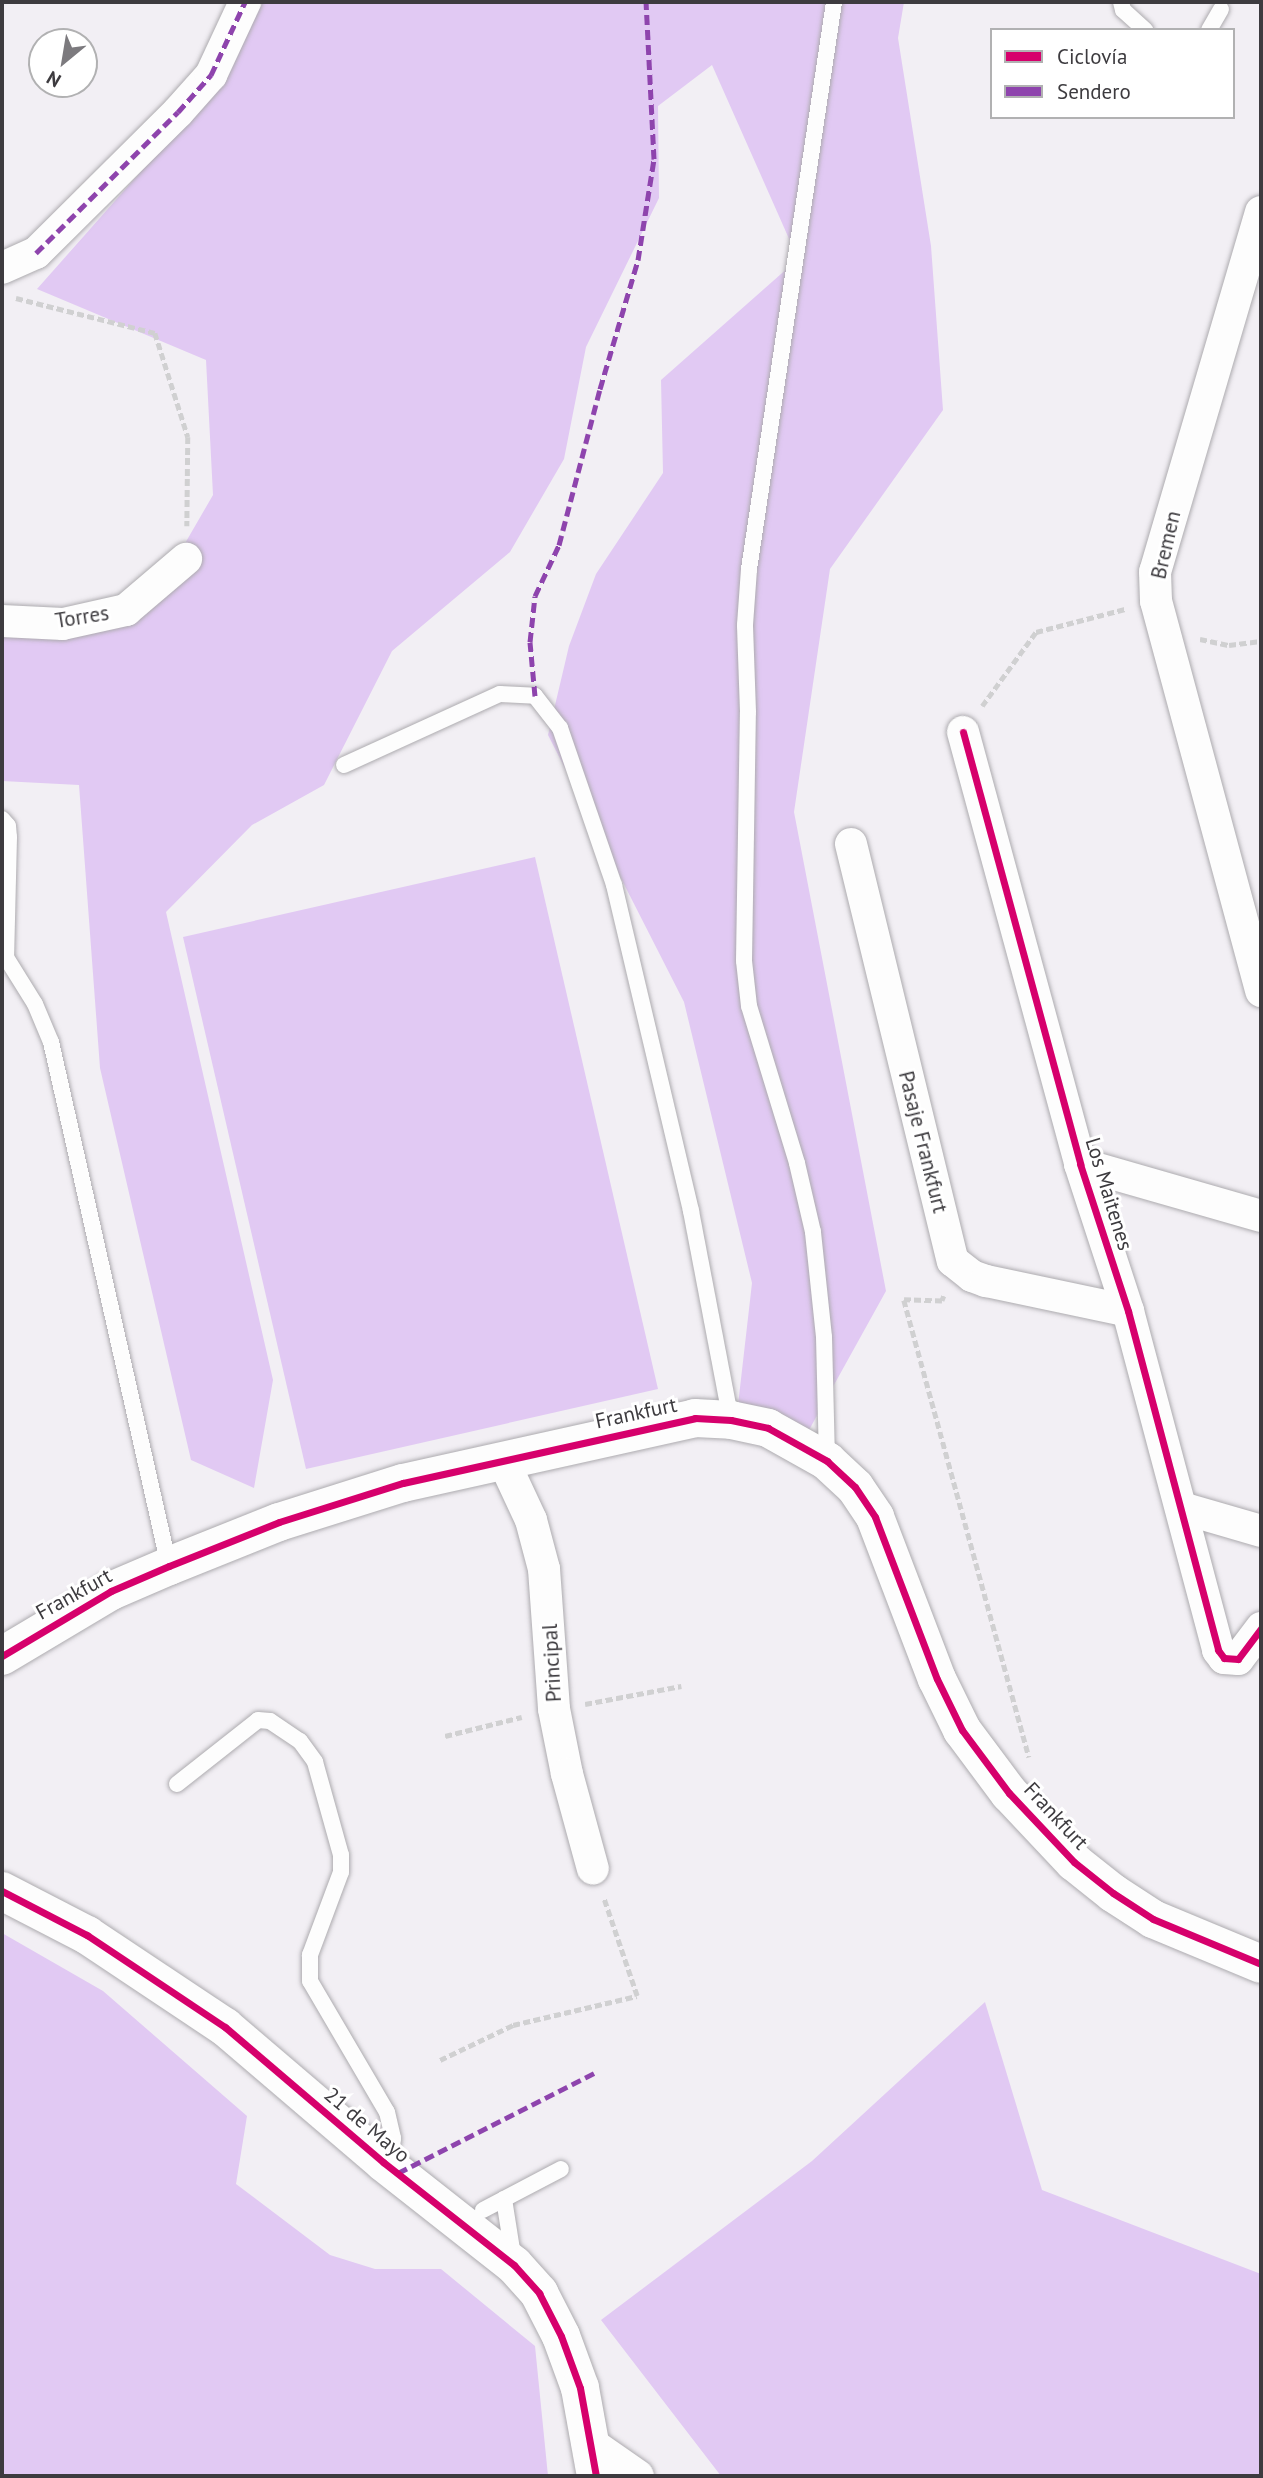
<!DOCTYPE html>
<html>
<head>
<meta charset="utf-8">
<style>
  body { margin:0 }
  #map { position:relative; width:1263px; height:2478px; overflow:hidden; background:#f2eff4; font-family:"PT Sans",sans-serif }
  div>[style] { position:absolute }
  .green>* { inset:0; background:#e1c9f3 }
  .path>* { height:4.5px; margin-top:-2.25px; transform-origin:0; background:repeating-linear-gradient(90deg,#d0d0d1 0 7px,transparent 0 10.5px) }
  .roads { filter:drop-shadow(0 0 2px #adabaf) drop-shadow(0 0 2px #adabaf) }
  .service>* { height:16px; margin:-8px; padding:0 8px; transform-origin:8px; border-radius:8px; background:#fdfdfd }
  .minor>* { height:32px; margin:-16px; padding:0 16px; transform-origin:16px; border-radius:16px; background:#fdfdfd }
  .tertiary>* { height:38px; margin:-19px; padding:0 19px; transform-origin:19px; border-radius:19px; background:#fdfdfd }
  .quiet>* { height:5px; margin-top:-2.5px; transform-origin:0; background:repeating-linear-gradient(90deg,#8e44ad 0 10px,transparent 0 15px) }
  .cycleway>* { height:7px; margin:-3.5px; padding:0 3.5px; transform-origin:3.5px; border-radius:3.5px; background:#d6006c }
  span { translate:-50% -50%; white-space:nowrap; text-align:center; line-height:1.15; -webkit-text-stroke:6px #fff; paint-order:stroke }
  .street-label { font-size:21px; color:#3d3b3f }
  .frame { position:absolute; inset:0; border:4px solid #3d3b3f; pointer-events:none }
  .legend { position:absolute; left:990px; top:28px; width:245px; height:91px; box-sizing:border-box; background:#fff; border:2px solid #b1b1b2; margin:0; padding:9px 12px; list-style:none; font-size:21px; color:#3d3b3f }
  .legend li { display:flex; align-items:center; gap:14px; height:35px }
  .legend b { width:35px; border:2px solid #b1b1b2 }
  .north { position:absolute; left:28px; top:28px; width:70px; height:70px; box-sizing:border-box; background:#fff; border:2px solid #b1b1b2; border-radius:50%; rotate:210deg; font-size:19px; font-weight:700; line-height:28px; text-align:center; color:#3d3b3f }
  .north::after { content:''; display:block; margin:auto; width:24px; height:32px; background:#7c7a7e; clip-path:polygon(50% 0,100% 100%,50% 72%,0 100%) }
</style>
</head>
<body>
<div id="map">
  <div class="green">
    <i style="clip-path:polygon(239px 2px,904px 2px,898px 38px,931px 246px,943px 410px,830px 569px,794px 812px,886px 1291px,804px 1439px,738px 1405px,752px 1283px,684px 1002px,548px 735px,569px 646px,596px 574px,663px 473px,661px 380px,798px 259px,712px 65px,658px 106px,659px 198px,586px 347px,564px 459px,510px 552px,392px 651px,324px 785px,252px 825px,166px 912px,273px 1380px,254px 1488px,191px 1460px,100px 1068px,79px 785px,2px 781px,2px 635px,158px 590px,213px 495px,206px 360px,37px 289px,214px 89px)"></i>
    <i style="clip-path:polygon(535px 857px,658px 1389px,306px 1469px,183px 937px)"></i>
    <i style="clip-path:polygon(2px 1933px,103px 1991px,247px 2116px,236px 2184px,330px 2255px,375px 2269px,441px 2269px,535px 2346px,548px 2476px,2px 2476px)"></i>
    <i style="clip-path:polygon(985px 2002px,1042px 2190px,1261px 2274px,1261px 2476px,721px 2476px,601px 2320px,812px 2161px)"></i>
  </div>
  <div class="path">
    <i style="left:16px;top:298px;width:143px;rotate:14.1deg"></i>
    <i style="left:155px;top:333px;width:109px;rotate:72.4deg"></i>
    <i style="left:188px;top:437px;width:89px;rotate:90.6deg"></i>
    <i style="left:1200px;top:639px;width:30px;rotate:12deg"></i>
    <i style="left:1229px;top:645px;width:32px;rotate:-7deg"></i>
    <i style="left:982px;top:706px;width:92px;rotate:-53.9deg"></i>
    <i style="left:1036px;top:632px;width:92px;rotate:-14.5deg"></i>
    <i style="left:944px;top:1296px;width:5px;rotate:112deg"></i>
    <i style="left:942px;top:1301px;width:38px;rotate:-178deg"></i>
    <i style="left:904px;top:1300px;width:474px;rotate:74.7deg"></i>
    <i style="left:585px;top:1704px;width:98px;rotate:-10.6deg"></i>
    <i style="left:445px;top:1736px;width:79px;rotate:-13.9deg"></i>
    <i style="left:440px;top:2060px;width:81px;rotate:-25.6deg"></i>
    <i style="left:513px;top:2025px;width:127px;rotate:-13.2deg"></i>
    <i style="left:637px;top:1996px;width:102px;rotate:-108.8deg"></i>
  </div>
  <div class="roads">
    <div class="service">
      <i style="left:1121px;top:2px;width:8px;rotate:76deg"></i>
      <i style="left:1123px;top:10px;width:30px;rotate:42deg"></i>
      <i style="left:1209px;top:30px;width:24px;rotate:-60deg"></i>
      <i style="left:344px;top:765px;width:171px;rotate:-24.5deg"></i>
      <i style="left:500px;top:694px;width:35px;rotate:3deg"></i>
      <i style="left:535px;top:696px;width:41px;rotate:52deg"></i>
      <i style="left:560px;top:728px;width:166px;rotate:71deg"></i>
      <i style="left:614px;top:885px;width:335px;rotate:76.7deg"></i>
      <i style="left:691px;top:1211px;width:213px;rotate:79.2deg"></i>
      <i style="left:2px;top:819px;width:9px;rotate:49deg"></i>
      <i style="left:8px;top:826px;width:11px;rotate:85deg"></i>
      <i style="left:9px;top:837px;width:119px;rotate:91.4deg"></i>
      <i style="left:2px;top:951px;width:62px;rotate:58.1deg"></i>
      <i style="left:35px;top:1004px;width:41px;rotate:67.2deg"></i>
      <i style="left:51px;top:1042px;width:537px;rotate:77.31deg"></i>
      <i style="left:827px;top:1460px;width:123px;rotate:-91.4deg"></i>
      <i style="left:824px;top:1337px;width:106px;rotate:-96deg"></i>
      <i style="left:813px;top:1232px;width:71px;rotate:-103.1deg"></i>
      <i style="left:797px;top:1163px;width:164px;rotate:-107deg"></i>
      <i style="left:749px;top:1006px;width:45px;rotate:-96.3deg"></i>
      <i style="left:744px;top:961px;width:249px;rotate:-89.1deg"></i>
      <i style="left:748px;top:712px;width:87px;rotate:-92deg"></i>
      <i style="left:745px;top:625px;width:56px;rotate:-85.9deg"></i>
      <i style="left:749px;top:569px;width:573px;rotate:-81.47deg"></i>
      <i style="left:177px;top:1784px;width:103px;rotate:-38.3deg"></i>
      <i style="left:258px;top:1720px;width:12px;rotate:5deg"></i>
      <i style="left:270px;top:1721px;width:36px;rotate:34deg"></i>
      <i style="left:300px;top:1741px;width:26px;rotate:54deg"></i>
      <i style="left:315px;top:1762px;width:97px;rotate:74.4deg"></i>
      <i style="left:341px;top:1855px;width:17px;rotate:90deg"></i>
      <i style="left:341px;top:1872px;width:89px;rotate:110.5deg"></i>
      <i style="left:310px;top:1955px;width:26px;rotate:90deg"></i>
      <i style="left:310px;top:1981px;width:152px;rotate:59.6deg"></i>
      <i style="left:387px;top:2112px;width:27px;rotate:77deg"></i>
      <i style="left:393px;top:2138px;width:9px;rotate:96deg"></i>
      <i style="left:392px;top:2147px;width:17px;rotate:123deg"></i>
      <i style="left:504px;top:2199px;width:58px;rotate:81deg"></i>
      <i style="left:483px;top:2210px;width:88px;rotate:-27.7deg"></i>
    </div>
    <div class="minor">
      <i style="left:1261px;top:212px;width:375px;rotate:106.4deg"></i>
      <i style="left:1155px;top:572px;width:29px;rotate:88deg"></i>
      <i style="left:1156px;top:601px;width:404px;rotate:74.9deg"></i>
      <i style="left:2px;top:268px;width:37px;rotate:-24deg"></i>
      <i style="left:36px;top:253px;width:200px;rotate:-44.8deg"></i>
      <i style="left:178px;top:112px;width:50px;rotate:-48.3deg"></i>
      <i style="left:211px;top:75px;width:81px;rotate:-65deg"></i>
      <i style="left:2px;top:621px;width:61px;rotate:2.8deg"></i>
      <i style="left:63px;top:624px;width:65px;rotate:-12.5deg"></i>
      <i style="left:126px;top:610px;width:79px;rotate:-40.4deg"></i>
      <i style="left:963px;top:732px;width:448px;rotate:74.8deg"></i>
      <i style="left:1080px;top:1164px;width:155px;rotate:71.9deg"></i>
      <i style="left:1128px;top:1311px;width:351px;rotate:75.1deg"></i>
      <i style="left:1218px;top:1650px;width:10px;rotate:53deg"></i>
      <i style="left:1224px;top:1658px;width:14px;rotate:4deg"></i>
      <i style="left:1238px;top:1659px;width:39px;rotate:-53deg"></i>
      <i style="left:851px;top:844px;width:429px;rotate:76.3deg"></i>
      <i style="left:953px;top:1261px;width:24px;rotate:38deg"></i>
      <i style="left:972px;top:1276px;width:15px;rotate:20deg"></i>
      <i style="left:986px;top:1281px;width:145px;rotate:11.9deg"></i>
      <i style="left:1080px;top:1164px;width:188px;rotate:16deg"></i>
      <i style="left:503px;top:1460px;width:66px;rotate:65deg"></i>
      <i style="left:531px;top:1520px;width:51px;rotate:75.1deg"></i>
      <i style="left:544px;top:1569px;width:140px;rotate:85.9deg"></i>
      <i style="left:554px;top:1709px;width:66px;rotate:78.7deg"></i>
      <i style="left:567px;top:1774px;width:98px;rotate:74.7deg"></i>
      <i style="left:1182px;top:1508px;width:82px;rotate:16.2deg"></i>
      <i style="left:592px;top:2444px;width:56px;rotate:34.8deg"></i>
    </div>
    <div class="tertiary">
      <i style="left:2px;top:1656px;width:127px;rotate:-30.8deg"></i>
      <i style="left:111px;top:1591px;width:63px;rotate:-23.3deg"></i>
      <i style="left:169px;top:1566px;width:118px;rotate:-21.8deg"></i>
      <i style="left:279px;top:1522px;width:130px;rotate:-17.5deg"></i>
      <i style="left:403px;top:1483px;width:299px;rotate:-12.5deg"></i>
      <i style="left:695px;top:1418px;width:36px;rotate:3deg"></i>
      <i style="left:731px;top:1420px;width:38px;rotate:12deg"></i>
      <i style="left:768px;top:1428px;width:68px;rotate:29.2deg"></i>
      <i style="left:827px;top:1461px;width:38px;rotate:43deg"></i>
      <i style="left:855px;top:1487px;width:36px;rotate:56deg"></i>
      <i style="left:875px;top:1517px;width:173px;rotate:69.1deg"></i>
      <i style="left:937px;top:1679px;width:57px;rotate:63.9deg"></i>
      <i style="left:962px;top:1730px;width:79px;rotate:53.3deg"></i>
      <i style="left:1009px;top:1793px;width:95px;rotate:46.7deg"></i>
      <i style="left:1074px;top:1862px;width:50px;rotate:38.5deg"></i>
      <i style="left:1113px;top:1893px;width:48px;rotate:33deg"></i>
      <i style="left:1153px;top:1919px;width:117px;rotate:22.6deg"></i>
      <i style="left:2px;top:1891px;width:96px;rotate:27.4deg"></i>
      <i style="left:87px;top:1935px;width:166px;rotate:33.7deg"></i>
      <i style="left:225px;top:2027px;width:208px;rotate:40.5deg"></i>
      <i style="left:383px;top:2162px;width:167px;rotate:38.2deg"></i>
      <i style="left:514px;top:2265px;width:38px;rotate:48deg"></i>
      <i style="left:539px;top:2293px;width:48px;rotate:62.9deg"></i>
      <i style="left:561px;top:2336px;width:55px;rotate:69.9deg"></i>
      <i style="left:580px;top:2388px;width:89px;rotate:79.7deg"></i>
    </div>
  </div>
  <div class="quiet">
    <i style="left:36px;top:253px;width:200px;rotate:-44.8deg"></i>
    <i style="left:178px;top:112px;width:50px;rotate:-48.3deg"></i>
    <i style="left:211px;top:75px;width:81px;rotate:-65deg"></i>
    <i style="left:535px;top:696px;width:54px;rotate:-95.3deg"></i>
    <i style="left:530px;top:642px;width:46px;rotate:-83.8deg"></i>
    <i style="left:535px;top:596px;width:56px;rotate:-64.8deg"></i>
    <i style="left:559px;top:545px;width:161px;rotate:-75.3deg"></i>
    <i style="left:600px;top:389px;width:134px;rotate:-73.6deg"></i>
    <i style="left:638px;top:260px;width:102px;rotate:-81deg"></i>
    <i style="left:654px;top:159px;width:157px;rotate:-92.9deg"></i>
    <i style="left:398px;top:2173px;width:220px;rotate:-27deg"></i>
  </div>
  <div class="cycleway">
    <i style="left:963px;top:732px;width:448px;rotate:74.8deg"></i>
    <i style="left:1080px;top:1164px;width:155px;rotate:71.9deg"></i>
    <i style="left:1128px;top:1311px;width:351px;rotate:75.1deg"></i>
    <i style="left:1218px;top:1650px;width:10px;rotate:53deg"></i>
    <i style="left:1224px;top:1658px;width:14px;rotate:4deg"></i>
    <i style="left:1238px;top:1659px;width:39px;rotate:-53deg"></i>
    <i style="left:2px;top:1656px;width:127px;rotate:-30.8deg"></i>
    <i style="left:111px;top:1591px;width:63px;rotate:-23.3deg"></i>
    <i style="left:169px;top:1566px;width:118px;rotate:-21.8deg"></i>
    <i style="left:279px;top:1522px;width:130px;rotate:-17.5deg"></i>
    <i style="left:403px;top:1483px;width:299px;rotate:-12.5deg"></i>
    <i style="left:695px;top:1418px;width:36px;rotate:3deg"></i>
    <i style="left:731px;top:1420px;width:38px;rotate:12deg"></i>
    <i style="left:768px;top:1428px;width:68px;rotate:29.2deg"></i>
    <i style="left:827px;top:1461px;width:38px;rotate:43deg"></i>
    <i style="left:855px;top:1487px;width:36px;rotate:56deg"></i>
    <i style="left:875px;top:1517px;width:173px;rotate:69.1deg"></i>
    <i style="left:937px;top:1679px;width:57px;rotate:63.9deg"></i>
    <i style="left:962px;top:1730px;width:79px;rotate:53.3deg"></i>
    <i style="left:1009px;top:1793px;width:95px;rotate:46.7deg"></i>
    <i style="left:1074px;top:1862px;width:50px;rotate:38.5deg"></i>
    <i style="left:1113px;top:1893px;width:48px;rotate:33deg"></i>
    <i style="left:1153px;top:1919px;width:117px;rotate:22.6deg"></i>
    <i style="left:2px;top:1891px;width:96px;rotate:27.4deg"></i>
    <i style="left:87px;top:1935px;width:166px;rotate:33.7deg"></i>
    <i style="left:225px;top:2027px;width:208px;rotate:40.5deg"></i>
    <i style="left:383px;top:2162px;width:167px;rotate:38.2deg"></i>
    <i style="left:514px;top:2265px;width:38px;rotate:48deg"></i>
    <i style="left:539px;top:2293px;width:48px;rotate:62.9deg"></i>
    <i style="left:561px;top:2336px;width:55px;rotate:69.9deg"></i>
    <i style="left:580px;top:2388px;width:89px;rotate:79.7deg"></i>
  </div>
  <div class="street-label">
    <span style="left:1166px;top:545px;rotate:-77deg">Bremen</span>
    <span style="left:82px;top:617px;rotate:-9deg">Torres</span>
    <span style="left:923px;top:1142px;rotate:76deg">Pasaje Frankfurt</span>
    <span style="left:1109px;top:1194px;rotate:73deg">Los Maitenes</span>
    <span style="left:636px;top:1413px;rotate:-12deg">Frankfurt</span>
    <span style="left:74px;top:1594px;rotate:-29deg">Frankfurt</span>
    <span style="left:552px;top:1663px;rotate:-93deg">Principal</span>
    <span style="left:1056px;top:1816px;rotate:47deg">Frankfurt</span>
    <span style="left:367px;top:2125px;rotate:40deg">21 de Mayo</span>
  </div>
  <div class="frame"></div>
  <ul class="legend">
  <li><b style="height:9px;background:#d6006c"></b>Ciclovía</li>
  <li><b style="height:9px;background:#8e44ad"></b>Sendero</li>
  </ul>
  <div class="north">N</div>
</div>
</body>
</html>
